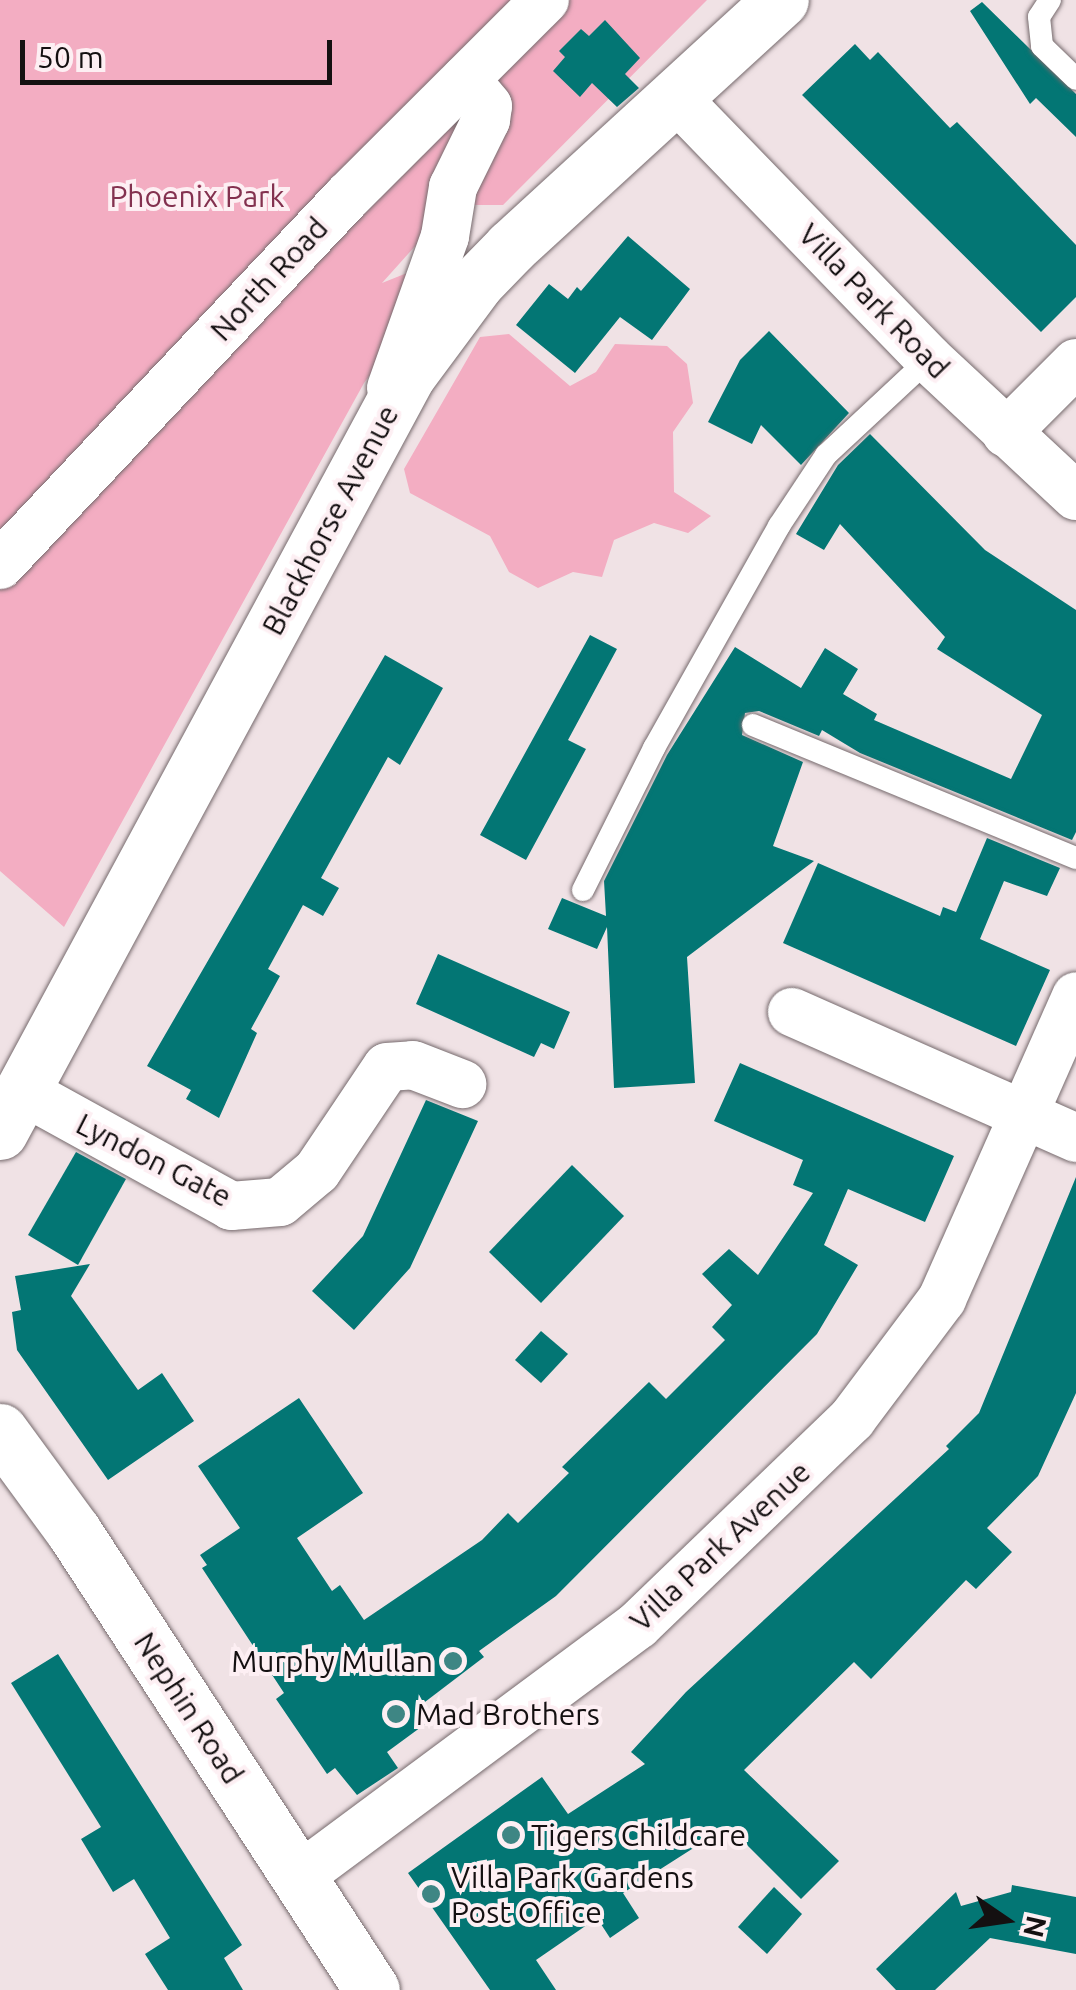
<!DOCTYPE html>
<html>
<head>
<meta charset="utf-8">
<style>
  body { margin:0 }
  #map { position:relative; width:1076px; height:1990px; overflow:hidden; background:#f0e2e5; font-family:Ubuntu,sans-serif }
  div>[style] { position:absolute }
  .green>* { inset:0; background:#f3adc2 }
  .building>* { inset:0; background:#037674 }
  .roads { filter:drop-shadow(0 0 2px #766a6d) drop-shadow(0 0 2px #766a6d) }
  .lane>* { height:22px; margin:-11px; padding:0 11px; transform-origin:11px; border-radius:11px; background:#fff }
  .street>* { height:48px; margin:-24px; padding:0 24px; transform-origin:24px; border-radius:24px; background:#fff }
  .secondary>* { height:55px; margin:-27.5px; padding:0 27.5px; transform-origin:27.5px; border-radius:27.5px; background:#fff }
  .dots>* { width:28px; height:28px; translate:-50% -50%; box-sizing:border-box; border:5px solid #fdeff3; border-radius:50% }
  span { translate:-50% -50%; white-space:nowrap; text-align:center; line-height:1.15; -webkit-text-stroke:8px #fdeff3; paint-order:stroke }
  .park-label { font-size:30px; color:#83314f }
  .street-label { font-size:30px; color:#141011 }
  .poi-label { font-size:30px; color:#141011 }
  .right { translate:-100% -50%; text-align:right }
  .left { translate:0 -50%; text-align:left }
  .north { position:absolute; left:956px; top:1870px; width:100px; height:100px; -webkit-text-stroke:8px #fdeff3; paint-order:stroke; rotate:103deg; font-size:28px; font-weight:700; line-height:40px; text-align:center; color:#141011 }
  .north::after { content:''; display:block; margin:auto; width:35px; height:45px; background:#141011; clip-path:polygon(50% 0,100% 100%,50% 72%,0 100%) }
  .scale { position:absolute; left:20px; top:40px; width:312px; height:45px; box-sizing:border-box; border:5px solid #141011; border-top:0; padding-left:12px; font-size:30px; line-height:35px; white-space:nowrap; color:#141011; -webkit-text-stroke:8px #fdeff3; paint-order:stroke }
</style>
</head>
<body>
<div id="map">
  <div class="green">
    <i style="clip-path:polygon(0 0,707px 0,503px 205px,452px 205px,382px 283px,412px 271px,414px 315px,364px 383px,64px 927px,0 871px)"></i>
    <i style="clip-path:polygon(509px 334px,570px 386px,596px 372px,615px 344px,667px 346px,687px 364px,693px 403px,673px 432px,674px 492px,711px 516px,688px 533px,654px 523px,614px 540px,602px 577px,573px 572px,538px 588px,509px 572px,490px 536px,410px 493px,404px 469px,480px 337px)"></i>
  </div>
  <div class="building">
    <i style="clip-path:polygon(982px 2px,1076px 94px,1076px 137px,1036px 98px,1030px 104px,970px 11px)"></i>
    <i style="clip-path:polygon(605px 20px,640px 58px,625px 74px,639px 88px,617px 107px,592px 83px,580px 97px,553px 71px,565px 57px,559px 51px,581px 29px,589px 36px)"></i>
    <i style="clip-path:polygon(855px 44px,870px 60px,878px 52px,950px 128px,957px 122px,1076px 245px,1076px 297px,1041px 332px,802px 95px)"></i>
    <i style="clip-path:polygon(628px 236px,690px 289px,652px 340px,620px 317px,575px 373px,516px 325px,549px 284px,568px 299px,577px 287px,581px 291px)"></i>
    <i style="clip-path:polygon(769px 331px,849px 413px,801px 465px,761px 425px,752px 444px,708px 422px,740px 360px)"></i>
    <i style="clip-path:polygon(870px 434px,985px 550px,1076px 610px,1076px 832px,1072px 840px,860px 753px,822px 730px,819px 736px,759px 711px,745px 713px,742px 735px,803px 762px,773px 846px,814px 861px,687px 957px,695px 1083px,614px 1088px,607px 927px,597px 949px,548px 929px,562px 898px,606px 916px,604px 881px,667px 755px,735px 647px,801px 688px,825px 648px,858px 669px,843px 694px,877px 714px,874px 720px,1011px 779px,1042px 715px,937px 649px,945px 637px,840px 524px,824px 550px,796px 534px,838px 465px)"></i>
    <i style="clip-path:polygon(590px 635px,617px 649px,568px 740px,586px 749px,526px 860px,480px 835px)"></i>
    <i style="clip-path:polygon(385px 655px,443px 688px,400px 765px,388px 757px,321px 878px,339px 888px,323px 916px,303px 905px,268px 969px,280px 976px,251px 1029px,257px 1033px,219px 1118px,186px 1099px,191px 1090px,147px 1066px)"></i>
    <i style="clip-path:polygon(987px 838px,1060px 868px,1047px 896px,1004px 881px,980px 939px,1050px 970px,1016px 1046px,783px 943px,818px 863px,940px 916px,943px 907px,956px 912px)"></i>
    <i style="clip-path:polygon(438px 954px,570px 1012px,554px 1049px,541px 1043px,534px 1057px,416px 1004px)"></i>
    <i style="clip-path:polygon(740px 1063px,954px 1156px,925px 1222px,848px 1189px,824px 1245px,858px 1265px,817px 1334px,556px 1596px,479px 1651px,484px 1657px,421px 1705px,432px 1719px,387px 1752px,398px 1768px,357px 1795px,335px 1768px,327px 1774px,276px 1699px,284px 1693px,202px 1568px,207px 1565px,200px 1555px,240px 1528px,198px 1466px,299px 1398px,363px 1493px,297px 1538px,332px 1591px,340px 1585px,364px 1620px,482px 1540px,508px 1513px,518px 1523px,569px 1473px,562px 1467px,649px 1382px,666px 1399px,725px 1340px,712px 1327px,732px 1305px,702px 1274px,729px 1249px,758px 1275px,813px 1193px,793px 1185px,803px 1160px,714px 1121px)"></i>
    <i style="clip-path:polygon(426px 1100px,478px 1121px,410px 1268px,354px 1330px,312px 1291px,363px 1236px)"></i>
    <i style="clip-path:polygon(76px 1152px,126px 1179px,78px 1265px,28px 1235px)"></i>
    <i style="clip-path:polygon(572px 1165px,624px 1216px,541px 1303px,489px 1252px)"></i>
    <i style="clip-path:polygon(1076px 1177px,1076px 1393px,1038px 1476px,987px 1528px,1012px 1552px,976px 1589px,966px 1580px,871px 1679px,854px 1662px,744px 1770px,839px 1861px,801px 1899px,728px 1826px,623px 1893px,639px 1918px,610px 1938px,597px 1918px,536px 1960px,556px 1990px,490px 1990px,408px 1873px,542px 1777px,568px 1814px,645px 1764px,631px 1752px,686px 1692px,949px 1449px,946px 1446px,979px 1413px)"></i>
    <i style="clip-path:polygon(90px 1264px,71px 1296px,138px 1390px,162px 1373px,194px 1421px,108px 1480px,17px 1350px,12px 1312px,21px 1310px,15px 1276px)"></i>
    <i style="clip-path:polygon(541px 1331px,568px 1354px,541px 1383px,515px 1360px)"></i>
    <i style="clip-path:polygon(58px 1654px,242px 1945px,224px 1958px,243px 1990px,168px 1990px,145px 1954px,170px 1938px,134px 1879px,113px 1892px,81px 1839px,101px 1827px,11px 1683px)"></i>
    <i style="clip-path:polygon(1012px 1885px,1076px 1897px,1076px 1954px,990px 1938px,935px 1990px,896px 1990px,876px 1969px,956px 1892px,961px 1906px,1011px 1892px)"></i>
    <i style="clip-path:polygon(774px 1887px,802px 1914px,767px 1954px,738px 1927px)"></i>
  </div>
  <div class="roads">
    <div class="lane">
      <i style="left:1050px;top:0;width:20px;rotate:123deg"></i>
      <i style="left:1039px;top:17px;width:29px;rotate:84deg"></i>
      <i style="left:1042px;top:46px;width:47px;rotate:44.1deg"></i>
      <i style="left:753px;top:725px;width:349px;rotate:22.4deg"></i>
      <i style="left:583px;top:890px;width:159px;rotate:-63.4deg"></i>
      <i style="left:654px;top:748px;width:255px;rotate:-60.6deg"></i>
      <i style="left:779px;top:526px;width:85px;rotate:-56.5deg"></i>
      <i style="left:826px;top:455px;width:141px;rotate:-43deg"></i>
    </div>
    <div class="street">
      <i style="left:678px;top:100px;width:361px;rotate:45.9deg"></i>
      <i style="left:929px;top:359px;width:201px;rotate:43deg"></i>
      <i style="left:391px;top:388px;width:161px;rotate:-70.4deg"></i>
      <i style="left:445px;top:236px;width:50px;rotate:-80.7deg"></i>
      <i style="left:453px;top:187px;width:75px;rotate:-63.8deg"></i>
      <i style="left:486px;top:120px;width:14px;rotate:-82deg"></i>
      <i style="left:488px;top:106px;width:35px;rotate:-130deg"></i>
      <i style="left:1006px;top:433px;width:99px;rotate:-45deg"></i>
      <i style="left:0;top:565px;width:507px;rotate:-46.68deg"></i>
      <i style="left:348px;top:196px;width:278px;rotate:-44.9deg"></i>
      <i style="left:792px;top:1012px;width:311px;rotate:23.9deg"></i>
      <i style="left:23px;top:1091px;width:238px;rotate:28.9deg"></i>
      <i style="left:231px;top:1206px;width:49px;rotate:-4.7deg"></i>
      <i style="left:280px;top:1202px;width:48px;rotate:-40deg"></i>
      <i style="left:317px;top:1171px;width:125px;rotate:-56.1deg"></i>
      <i style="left:387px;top:1067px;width:26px;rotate:-4deg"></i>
      <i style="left:413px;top:1065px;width:53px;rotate:21.2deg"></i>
      <i style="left:300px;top:1876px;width:421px;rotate:-36.6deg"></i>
      <i style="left:638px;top:1625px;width:297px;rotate:-43.9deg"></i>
      <i style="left:852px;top:1419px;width:150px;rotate:-53.1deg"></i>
      <i style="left:942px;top:1299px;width:331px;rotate:-66.1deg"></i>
    </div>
    <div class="secondary">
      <i style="left:0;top:1132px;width:860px;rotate:-61.68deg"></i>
      <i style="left:408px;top:375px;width:116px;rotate:-53.4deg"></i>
      <i style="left:477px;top:282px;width:49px;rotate:-45.8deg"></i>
      <i style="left:511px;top:247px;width:366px;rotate:-42.5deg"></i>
      <i style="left:0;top:1431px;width:125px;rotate:53.8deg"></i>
      <i style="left:74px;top:1532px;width:546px;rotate:56.95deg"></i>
    </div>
  </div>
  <div class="dots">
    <i style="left:453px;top:1661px;background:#3e8684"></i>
    <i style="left:396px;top:1714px;background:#3e8684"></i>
    <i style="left:511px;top:1835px;background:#3e8684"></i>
    <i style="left:431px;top:1894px;background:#3e8684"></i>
  </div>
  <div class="park-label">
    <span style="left:197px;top:196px">Phoenix Park</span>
  </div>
  <div class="street-label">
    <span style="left:269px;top:279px;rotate:-47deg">North Road</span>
    <span style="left:874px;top:301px;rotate:46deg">Villa Park Road</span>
    <span style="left:330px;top:520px;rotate:-62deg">Blackhorse Avenue</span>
    <span style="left:154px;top:1160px;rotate:27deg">Lyndon Gate</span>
    <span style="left:720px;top:1546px;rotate:-43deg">Villa Park Avenue</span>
    <span style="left:189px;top:1708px;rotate:57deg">Nephin Road</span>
  </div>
  <div class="poi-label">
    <span class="right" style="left:433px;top:1661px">Murphy Mullan</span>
    <span class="left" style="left:416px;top:1714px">Mad Brothers</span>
    <span class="left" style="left:531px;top:1835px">Tigers Childcare</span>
    <span class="left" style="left:451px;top:1894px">Villa Park Gardens<br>Post Office</span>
  </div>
  <div class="north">N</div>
  <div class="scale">50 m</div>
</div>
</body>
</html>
